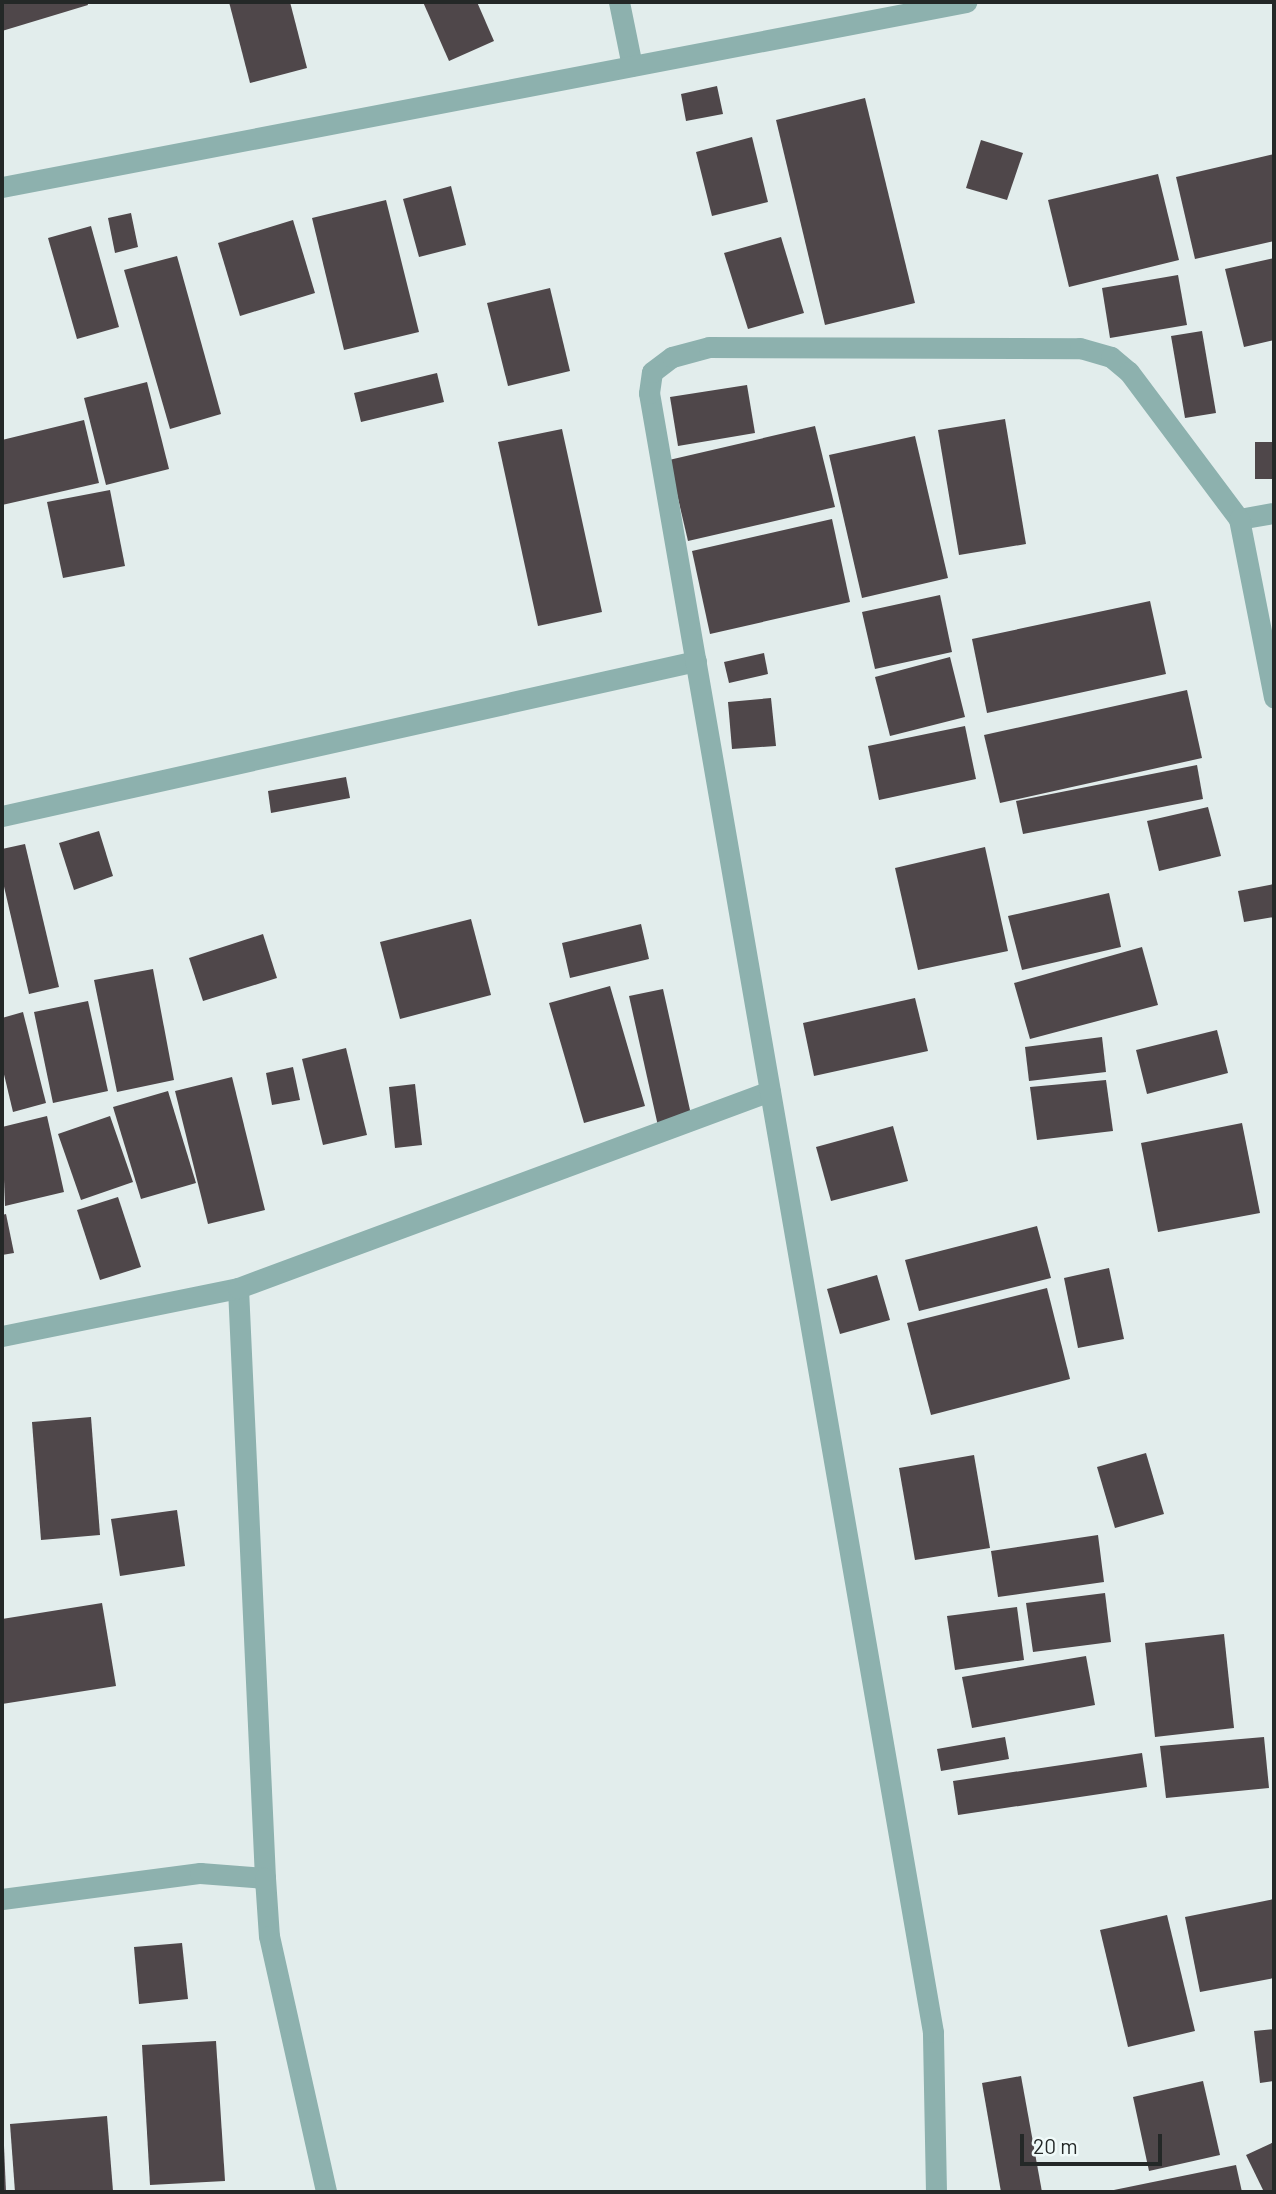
<!DOCTYPE html>
<html>
<head>
<meta charset="utf-8">
<style>
  body { margin:0 }
  #map { position:relative; width:1276px; height:2194px; overflow:hidden; background:#e2edec; font-family:Barlow,sans-serif }
  div>[style] { position:absolute }
  .building>* { inset:0; background:#4f474a }
  .minor>* { height:21px; margin:-10.5px; padding:0 10.5px; transform-origin:10.5px; border-radius:10.5px; background:#8db1ae }
  span { translate:-50% -50%; white-space:nowrap; text-align:center; line-height:1.15; -webkit-text-stroke:7px #f0faf9; paint-order:stroke }
  .frame { position:absolute; inset:0; border:4px solid #242827; pointer-events:none }
  .scale { position:absolute; left:1020px; top:2134px; width:142px; height:32px; box-sizing:border-box; border:4px solid #242827; border-top:0; padding-left:9px; font-size:21px; line-height:24px; white-space:nowrap; color:#242827; -webkit-text-stroke:5px #f0faf9; paint-order:stroke }
</style>
</head>
<body>
<div id="map">
  <div class="building">
    <i style="clip-path:polygon(2px 2px,87px 2px,88px 5px,2px 31px)"></i>
    <i style="clip-path:polygon(229px 2px,290px 2px,307px 68px,250px 83px)"></i>
    <i style="clip-path:polygon(423px 2px,477px 2px,494px 41px,449px 61px)"></i>
    <i style="clip-path:polygon(717px 86px,723px 114px,686px 121px,681px 94px)"></i>
    <i style="clip-path:polygon(865px 98px,915px 303px,825px 325px,776px 120px)"></i>
    <i style="clip-path:polygon(752px 137px,768px 202px,712px 216px,696px 152px)"></i>
    <i style="clip-path:polygon(981px 140px,1023px 153px,1007px 200px,966px 188px)"></i>
    <i style="clip-path:polygon(1274px 154px,1274px 241px,1195px 259px,1176px 177px)"></i>
    <i style="clip-path:polygon(1158px 174px,1179px 260px,1069px 287px,1048px 200px)"></i>
    <i style="clip-path:polygon(451px 186px,466px 245px,419px 257px,403px 199px)"></i>
    <i style="clip-path:polygon(386px 200px,419px 332px,344px 350px,312px 218px)"></i>
    <i style="clip-path:polygon(131px 213px,138px 247px,115px 253px,108px 218px)"></i>
    <i style="clip-path:polygon(293px 220px,315px 293px,240px 316px,218px 243px)"></i>
    <i style="clip-path:polygon(91px 226px,119px 327px,77px 339px,48px 238px)"></i>
    <i style="clip-path:polygon(781px 237px,804px 313px,748px 329px,724px 253px)"></i>
    <i style="clip-path:polygon(177px 256px,221px 414px,170px 429px,124px 270px)"></i>
    <i style="clip-path:polygon(1274px 258px,1274px 340px,1244px 347px,1225px 269px)"></i>
    <i style="clip-path:polygon(1178px 275px,1187px 325px,1110px 338px,1102px 288px)"></i>
    <i style="clip-path:polygon(550px 288px,570px 371px,508px 386px,487px 303px)"></i>
    <i style="clip-path:polygon(1202px 331px,1216px 413px,1185px 418px,1171px 336px)"></i>
    <i style="clip-path:polygon(437px 373px,444px 402px,361px 422px,354px 393px)"></i>
    <i style="clip-path:polygon(147px 382px,169px 469px,106px 485px,84px 398px)"></i>
    <i style="clip-path:polygon(747px 385px,755px 433px,678px 446px,670px 397px)"></i>
    <i style="clip-path:polygon(1005px 419px,1026px 544px,959px 555px,938px 430px)"></i>
    <i style="clip-path:polygon(84px 420px,99px 483px,2px 505px,2px 440px)"></i>
    <i style="clip-path:polygon(815px 426px,835px 507px,688px 541px,669px 460px)"></i>
    <i style="clip-path:polygon(562px 429px,602px 612px,538px 626px,498px 442px)"></i>
    <i style="clip-path:polygon(915px 436px,948px 578px,862px 598px,829px 455px)"></i>
    <i style="clip-path:polygon(1255px 442px,1274px 442px,1274px 479px,1255px 479px)"></i>
    <i style="clip-path:polygon(110px 490px,125px 566px,63px 578px,47px 502px)"></i>
    <i style="clip-path:polygon(832px 519px,850px 602px,710px 634px,692px 551px)"></i>
    <i style="clip-path:polygon(940px 595px,952px 652px,875px 669px,862px 612px)"></i>
    <i style="clip-path:polygon(1150px 601px,1166px 674px,987px 713px,972px 639px)"></i>
    <i style="clip-path:polygon(764px 653px,768px 674px,729px 683px,724px 662px)"></i>
    <i style="clip-path:polygon(950px 657px,965px 717px,890px 736px,875px 677px)"></i>
    <i style="clip-path:polygon(1187px 690px,1202px 758px,1000px 803px,984px 735px)"></i>
    <i style="clip-path:polygon(771px 698px,776px 746px,732px 749px,728px 702px)"></i>
    <i style="clip-path:polygon(965px 726px,976px 779px,879px 800px,868px 746px)"></i>
    <i style="clip-path:polygon(1197px 765px,1203px 799px,1023px 834px,1016px 801px)"></i>
    <i style="clip-path:polygon(346px 777px,350px 798px,271px 813px,268px 791px)"></i>
    <i style="clip-path:polygon(1208px 807px,1221px 856px,1159px 871px,1147px 821px)"></i>
    <i style="clip-path:polygon(99px 831px,113px 876px,74px 890px,59px 843px)"></i>
    <i style="clip-path:polygon(25px 844px,59px 987px,29px 994px,2px 878px,2px 849px)"></i>
    <i style="clip-path:polygon(985px 847px,1008px 951px,918px 970px,895px 868px)"></i>
    <i style="clip-path:polygon(1274px 884px,1274px 917px,1244px 922px,1238px 891px)"></i>
    <i style="clip-path:polygon(1109px 893px,1121px 947px,1022px 970px,1008px 916px)"></i>
    <i style="clip-path:polygon(471px 919px,491px 995px,400px 1019px,380px 942px)"></i>
    <i style="clip-path:polygon(641px 924px,649px 959px,570px 978px,562px 943px)"></i>
    <i style="clip-path:polygon(263px 934px,277px 978px,203px 1001px,189px 958px)"></i>
    <i style="clip-path:polygon(1142px 947px,1158px 1005px,1030px 1039px,1014px 983px)"></i>
    <i style="clip-path:polygon(153px 969px,174px 1080px,117px 1092px,94px 980px)"></i>
    <i style="clip-path:polygon(610px 986px,645px 1106px,584px 1123px,549px 1003px)"></i>
    <i style="clip-path:polygon(663px 989px,692px 1119px,658px 1126px,629px 996px)"></i>
    <i style="clip-path:polygon(915px 998px,928px 1051px,814px 1076px,803px 1023px)"></i>
    <i style="clip-path:polygon(88px 1001px,108px 1091px,53px 1103px,34px 1012px)"></i>
    <i style="clip-path:polygon(23px 1012px,46px 1103px,13px 1112px,2px 1066px,2px 1018px)"></i>
    <i style="clip-path:polygon(1217px 1030px,1228px 1073px,1147px 1094px,1136px 1050px)"></i>
    <i style="clip-path:polygon(1102px 1037px,1106px 1072px,1029px 1081px,1025px 1047px)"></i>
    <i style="clip-path:polygon(346px 1048px,367px 1135px,323px 1145px,302px 1059px)"></i>
    <i style="clip-path:polygon(293px 1067px,300px 1100px,272px 1105px,266px 1073px)"></i>
    <i style="clip-path:polygon(232px 1077px,265px 1210px,208px 1224px,175px 1091px)"></i>
    <i style="clip-path:polygon(1106px 1080px,1113px 1131px,1037px 1140px,1030px 1087px)"></i>
    <i style="clip-path:polygon(415px 1084px,422px 1145px,395px 1148px,389px 1087px)"></i>
    <i style="clip-path:polygon(168px 1091px,196px 1183px,141px 1199px,113px 1107px)"></i>
    <i style="clip-path:polygon(47px 1116px,64px 1192px,5px 1206px,2px 1127px)"></i>
    <i style="clip-path:polygon(110px 1116px,133px 1182px,81px 1200px,58px 1134px)"></i>
    <i style="clip-path:polygon(1242px 1123px,1260px 1213px,1158px 1232px,1141px 1143px)"></i>
    <i style="clip-path:polygon(893px 1126px,908px 1181px,831px 1201px,816px 1147px)"></i>
    <i style="clip-path:polygon(118px 1197px,141px 1267px,100px 1280px,77px 1210px)"></i>
    <i style="clip-path:polygon(6px 1214px,14px 1253px,2px 1255px,2px 1215px)"></i>
    <i style="clip-path:polygon(1037px 1226px,1051px 1278px,919px 1311px,905px 1260px)"></i>
    <i style="clip-path:polygon(1109px 1268px,1124px 1339px,1078px 1348px,1064px 1278px)"></i>
    <i style="clip-path:polygon(877px 1275px,890px 1320px,840px 1334px,827px 1289px)"></i>
    <i style="clip-path:polygon(1047px 1288px,1070px 1379px,931px 1415px,907px 1323px)"></i>
    <i style="clip-path:polygon(91px 1417px,100px 1535px,41px 1540px,32px 1422px)"></i>
    <i style="clip-path:polygon(1146px 1453px,1164px 1514px,1115px 1528px,1097px 1467px)"></i>
    <i style="clip-path:polygon(974px 1455px,990px 1548px,915px 1560px,899px 1468px)"></i>
    <i style="clip-path:polygon(177px 1510px,185px 1566px,120px 1576px,111px 1519px)"></i>
    <i style="clip-path:polygon(1098px 1535px,1104px 1582px,998px 1597px,991px 1551px)"></i>
    <i style="clip-path:polygon(1105px 1593px,1111px 1642px,1033px 1652px,1026px 1603px)"></i>
    <i style="clip-path:polygon(102px 1603px,116px 1686px,2px 1704px,2px 1619px)"></i>
    <i style="clip-path:polygon(1017px 1607px,1024px 1660px,955px 1670px,947px 1616px)"></i>
    <i style="clip-path:polygon(1224px 1634px,1234px 1728px,1155px 1737px,1145px 1643px)"></i>
    <i style="clip-path:polygon(1086px 1656px,1095px 1705px,972px 1728px,962px 1677px)"></i>
    <i style="clip-path:polygon(1005px 1737px,1009px 1759px,941px 1771px,937px 1749px)"></i>
    <i style="clip-path:polygon(1264px 1737px,1269px 1788px,1166px 1798px,1160px 1746px)"></i>
    <i style="clip-path:polygon(1142px 1753px,1147px 1787px,958px 1815px,953px 1781px)"></i>
    <i style="clip-path:polygon(1274px 1899px,1274px 1978px,1200px 1992px,1185px 1917px)"></i>
    <i style="clip-path:polygon(1167px 1915px,1195px 2031px,1128px 2047px,1100px 1930px)"></i>
    <i style="clip-path:polygon(182px 1943px,188px 1999px,139px 2004px,134px 1947px)"></i>
    <i style="clip-path:polygon(1274px 2029px,1274px 2081px,1260px 2083px,1254px 2031px)"></i>
    <i style="clip-path:polygon(216px 2041px,225px 2181px,150px 2185px,142px 2045px)"></i>
    <i style="clip-path:polygon(1021px 2076px,1042px 2192px,1001px 2192px,982px 2083px)"></i>
    <i style="clip-path:polygon(1203px 2081px,1220px 2155px,1149px 2171px,1133px 2097px)"></i>
    <i style="clip-path:polygon(107px 2116px,113px 2191px,15px 2192px,10px 2124px)"></i>
    <i style="clip-path:polygon(1274px 2142px,1274px 2192px,1264px 2192px,1246px 2155px)"></i>
    <i style="clip-path:polygon(2px 2146px,4px 2146px,6px 2192px,2px 2192px)"></i>
    <i style="clip-path:polygon(1236px 2165px,1242px 2192px,1109px 2192px,1109px 2191px)"></i>
  </div>
  <div class="minor">
    <i style="left:619px;top:2px;width:65px;rotate:78.5deg"></i>
    <i style="left:2px;top:187px;width:982px;rotate:-10.86deg"></i>
    <i style="left:1239px;top:519px;width:36px;rotate:-10deg"></i>
    <i style="left:2px;top:816px;width:711px;rotate:-12.59deg"></i>
    <i style="left:238px;top:1288px;width:591px;rotate:87.38deg"></i>
    <i style="left:2px;top:1336px;width:241px;rotate:-11.5deg"></i>
    <i style="left:238px;top:1288px;width:567px;rotate:-20.32deg"></i>
    <i style="left:2px;top:1899px;width:200px;rotate:-7.5deg"></i>
    <i style="left:200px;top:1873px;width:65px;rotate:4.4deg"></i>
    <i style="left:265px;top:1878px;width:58px;rotate:86.1deg"></i>
    <i style="left:269px;top:1936px;width:262px;rotate:77.4deg"></i>
    <i style="left:936px;top:2192px;width:160px;rotate:-91.1deg"></i>
    <i style="left:933px;top:2032px;width:1663px;rotate:-99.83deg"></i>
    <i style="left:649px;top:393px;width:21px;rotate:-82deg"></i>
    <i style="left:652px;top:372px;width:25px;rotate:-37deg"></i>
    <i style="left:672px;top:357px;width:38px;rotate:-15deg"></i>
    <i style="left:709px;top:347px;width:371px;rotate:0.2deg"></i>
    <i style="left:1080px;top:348px;width:32px;rotate:16deg"></i>
    <i style="left:1111px;top:357px;width:23px;rotate:40deg"></i>
    <i style="left:1129px;top:372px;width:184px;rotate:53.2deg"></i>
    <i style="left:1239px;top:519px;width:182px;rotate:78.9deg"></i>
  </div>
  <div class="frame"></div>
  <div class="scale">20 m</div>
</div>
</body>
</html>
